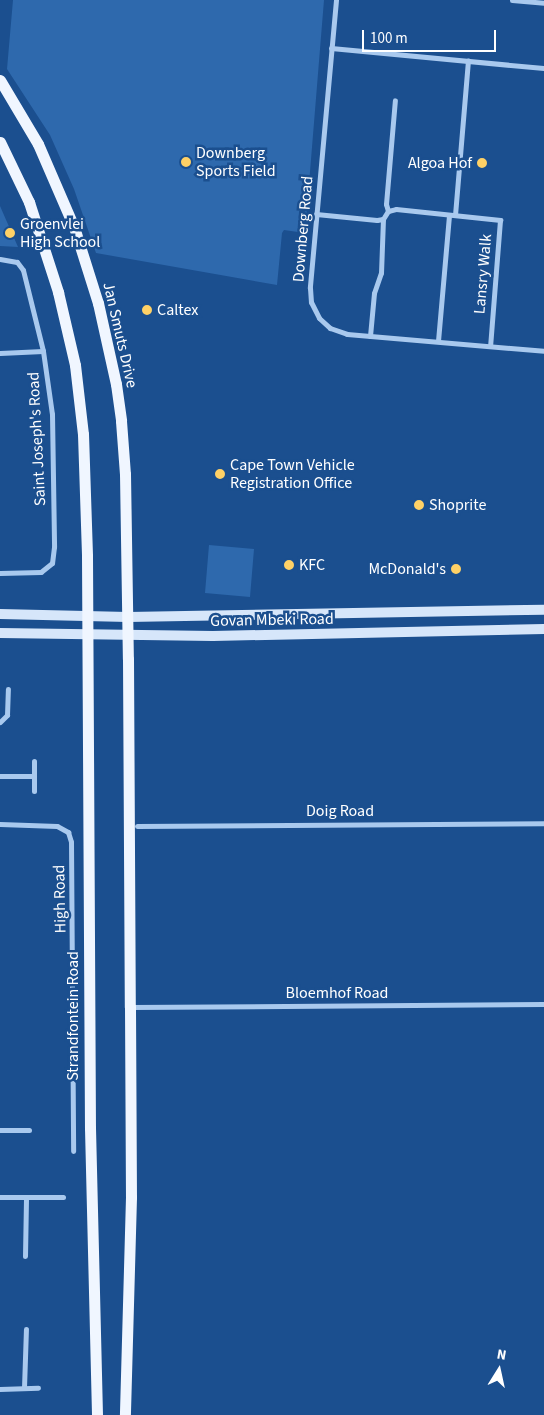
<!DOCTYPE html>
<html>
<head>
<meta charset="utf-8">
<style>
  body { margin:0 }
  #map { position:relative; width:544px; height:1415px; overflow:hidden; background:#1b4f8f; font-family:"Source Sans 3",sans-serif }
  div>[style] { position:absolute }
  .green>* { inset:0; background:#2e69ad }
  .minor>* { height:5px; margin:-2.5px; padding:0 2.5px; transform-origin:2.5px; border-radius:2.5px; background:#a9c9ee }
  .secondary>* { height:10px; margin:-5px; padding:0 5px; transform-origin:5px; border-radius:5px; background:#d6e6fa }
  .primary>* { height:11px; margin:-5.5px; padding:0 5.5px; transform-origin:5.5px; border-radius:5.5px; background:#f0f6ff }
  .dots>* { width:14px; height:14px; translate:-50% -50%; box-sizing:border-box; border:2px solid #1b4f8f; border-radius:50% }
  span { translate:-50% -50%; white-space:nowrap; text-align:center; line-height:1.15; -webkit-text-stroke:5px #1b4f8f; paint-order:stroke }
  .poi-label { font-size:16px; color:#fff }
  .left { translate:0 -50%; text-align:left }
  .right { translate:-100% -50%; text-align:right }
  .street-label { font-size:16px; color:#fff }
  .north { position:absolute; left:474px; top:1345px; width:50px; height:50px; -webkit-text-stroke:4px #1b4f8f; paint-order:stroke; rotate:10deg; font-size:14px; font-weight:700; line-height:20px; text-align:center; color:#fff }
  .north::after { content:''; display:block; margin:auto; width:18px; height:22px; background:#fff; clip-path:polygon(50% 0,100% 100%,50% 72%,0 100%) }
  .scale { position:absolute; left:362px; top:30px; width:134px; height:22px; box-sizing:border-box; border:2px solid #fff; border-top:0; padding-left:6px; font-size:15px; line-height:18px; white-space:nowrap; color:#fff; -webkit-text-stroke:4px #1b4f8f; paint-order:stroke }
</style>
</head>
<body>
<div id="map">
  <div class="green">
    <i style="clip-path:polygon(13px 0,324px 0,305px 233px,284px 230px,282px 233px,277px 285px,96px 253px,74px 189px,50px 135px,7px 69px)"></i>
    <i style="clip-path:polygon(0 206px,18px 247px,0 246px)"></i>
    <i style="clip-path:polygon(209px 545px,254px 549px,250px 597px,205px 593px)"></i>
  </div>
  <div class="minor">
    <i style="left:336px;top:0;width:289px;rotate:95.2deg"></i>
    <i style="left:310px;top:288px;width:14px;rotate:86deg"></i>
    <i style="left:311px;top:302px;width:18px;rotate:63deg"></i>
    <i style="left:319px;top:318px;width:15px;rotate:42deg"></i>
    <i style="left:330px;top:328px;width:18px;rotate:19deg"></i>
    <i style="left:347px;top:334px;width:198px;rotate:4.9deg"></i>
    <i style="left:512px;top:0;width:32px;rotate:5deg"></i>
    <i style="left:331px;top:48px;width:214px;rotate:5.4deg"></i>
    <i style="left:388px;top:211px;width:7px;rotate:-106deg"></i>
    <i style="left:386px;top:204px;width:104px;rotate:-85.1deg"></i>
    <i style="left:316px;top:214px;width:61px;rotate:5.6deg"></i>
    <i style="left:377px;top:220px;width:6px;rotate:-9deg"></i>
    <i style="left:383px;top:219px;width:9px;rotate:-58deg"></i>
    <i style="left:388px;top:211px;width:8px;rotate:-14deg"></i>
    <i style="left:396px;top:209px;width:105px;rotate:6deg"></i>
    <i style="left:500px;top:220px;width:126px;rotate:94.5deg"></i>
    <i style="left:455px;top:215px;width:155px;rotate:-85.2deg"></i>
    <i style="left:0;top:259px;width:17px;rotate:10deg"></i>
    <i style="left:17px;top:262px;width:10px;rotate:53deg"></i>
    <i style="left:23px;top:270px;width:83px;rotate:76.1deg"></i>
    <i style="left:43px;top:351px;width:64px;rotate:81.9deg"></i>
    <i style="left:52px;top:414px;width:133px;rotate:89.1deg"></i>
    <i style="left:54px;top:547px;width:16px;rotate:97deg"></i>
    <i style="left:52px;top:563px;width:14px;rotate:141deg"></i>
    <i style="left:41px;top:572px;width:41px;rotate:178.6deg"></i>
    <i style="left:370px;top:336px;width:43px;rotate:-84.7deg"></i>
    <i style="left:374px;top:293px;width:21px;rotate:-71deg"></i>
    <i style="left:381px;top:273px;width:54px;rotate:-87.9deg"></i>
    <i style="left:438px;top:341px;width:126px;rotate:-85deg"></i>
    <i style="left:0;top:353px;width:43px;rotate:-2.7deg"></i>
    <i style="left:0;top:722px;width:10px;rotate:-45deg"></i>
    <i style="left:7px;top:715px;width:26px;rotate:-88deg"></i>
    <i style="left:34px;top:761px;width:30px;rotate:90deg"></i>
    <i style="left:0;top:776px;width:34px"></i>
    <i style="left:0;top:824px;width:57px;rotate:2deg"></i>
    <i style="left:57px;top:826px;width:13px;rotate:29deg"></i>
    <i style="left:68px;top:832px;width:10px;rotate:73deg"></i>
    <i style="left:71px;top:842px;width:309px;rotate:89.6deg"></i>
    <i style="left:137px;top:826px;width:407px;rotate:-0.4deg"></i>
    <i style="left:131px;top:1007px;width:413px;rotate:-0.4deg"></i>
    <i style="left:0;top:1130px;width:29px"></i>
    <i style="left:0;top:1197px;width:63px"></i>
    <i style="left:25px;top:1256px;width:59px;rotate:-89deg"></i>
    <i style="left:24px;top:1388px;width:59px;rotate:-88.1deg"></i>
    <i style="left:0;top:1389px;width:38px;rotate:-2deg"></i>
  </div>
  <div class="secondary">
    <i style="left:0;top:614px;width:128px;rotate:1.3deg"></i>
    <i style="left:128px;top:617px;width:416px;rotate:-1deg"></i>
    <i style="left:0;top:633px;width:213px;rotate:0.8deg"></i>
    <i style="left:213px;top:636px;width:331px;rotate:-1.2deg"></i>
  </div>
  <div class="primary">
    <i style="left:0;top:80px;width:74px;rotate:59.3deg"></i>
    <i style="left:38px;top:144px;width:90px;rotate:66.6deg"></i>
    <i style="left:74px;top:227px;width:80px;rotate:72.5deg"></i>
    <i style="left:98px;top:303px;width:83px;rotate:77.5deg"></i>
    <i style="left:116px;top:384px;width:37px;rotate:82deg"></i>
    <i style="left:121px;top:421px;width:53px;rotate:85.7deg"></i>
    <i style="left:125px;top:474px;width:185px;rotate:89.1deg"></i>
    <i style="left:128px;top:659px;width:348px;rotate:89.7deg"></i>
    <i style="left:130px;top:1007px;width:190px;rotate:89.7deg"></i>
    <i style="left:131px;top:1197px;width:218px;rotate:91.6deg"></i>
    <i style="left:0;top:142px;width:67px;rotate:64.2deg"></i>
    <i style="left:29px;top:202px;width:95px;rotate:72.1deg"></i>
    <i style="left:58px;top:292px;width:75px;rotate:76.9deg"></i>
    <i style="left:75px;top:365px;width:69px;rotate:83.4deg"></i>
    <i style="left:83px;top:434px;width:122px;rotate:88.1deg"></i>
    <i style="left:87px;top:556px;width:572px;rotate:89.7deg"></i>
    <i style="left:90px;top:1128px;width:287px;rotate:88.6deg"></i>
  </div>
  <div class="dots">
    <i style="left:186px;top:162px;background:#ffd166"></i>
    <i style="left:482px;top:163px;background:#ffd166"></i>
    <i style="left:10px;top:233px;background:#ffd166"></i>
    <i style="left:147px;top:310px;background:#ffd166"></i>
    <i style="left:220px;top:474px;background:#ffd166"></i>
    <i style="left:419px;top:505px;background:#ffd166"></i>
    <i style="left:289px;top:565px;background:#ffd166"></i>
    <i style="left:456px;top:569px;background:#ffd166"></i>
  </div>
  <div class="poi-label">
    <span class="left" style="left:196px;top:162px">Downberg<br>Sports Field</span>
    <span class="right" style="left:472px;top:163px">Algoa Hof</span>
    <span class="left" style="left:20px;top:233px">Groenvlei<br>High School</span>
    <span class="left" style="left:157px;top:310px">Caltex</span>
    <span class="left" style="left:230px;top:474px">Cape Town Vehicle<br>Registration Office</span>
    <span class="left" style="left:429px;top:505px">Shoprite</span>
    <span class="left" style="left:299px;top:565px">KFC</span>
    <span class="right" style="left:446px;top:569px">McDonald's</span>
  </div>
  <div class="street-label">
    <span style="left:303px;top:229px;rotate:-85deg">Downberg Road</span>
    <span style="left:483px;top:274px;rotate:-85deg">Lansry Walk</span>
    <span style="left:120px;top:335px;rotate:77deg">Jan Smuts Drive</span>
    <span style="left:37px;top:439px;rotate:-93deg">Saint Joseph's Road</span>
    <span style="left:272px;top:620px;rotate:-1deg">Govan Mbeki Road</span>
    <span style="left:340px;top:811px">Doig Road</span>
    <span style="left:60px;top:899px;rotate:-91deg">High Road</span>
    <span style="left:337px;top:993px">Bloemhof Road</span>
    <span style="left:73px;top:1016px;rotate:-90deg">Strandfontein Road</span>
  </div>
  <div class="north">N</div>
  <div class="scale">100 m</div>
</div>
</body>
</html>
